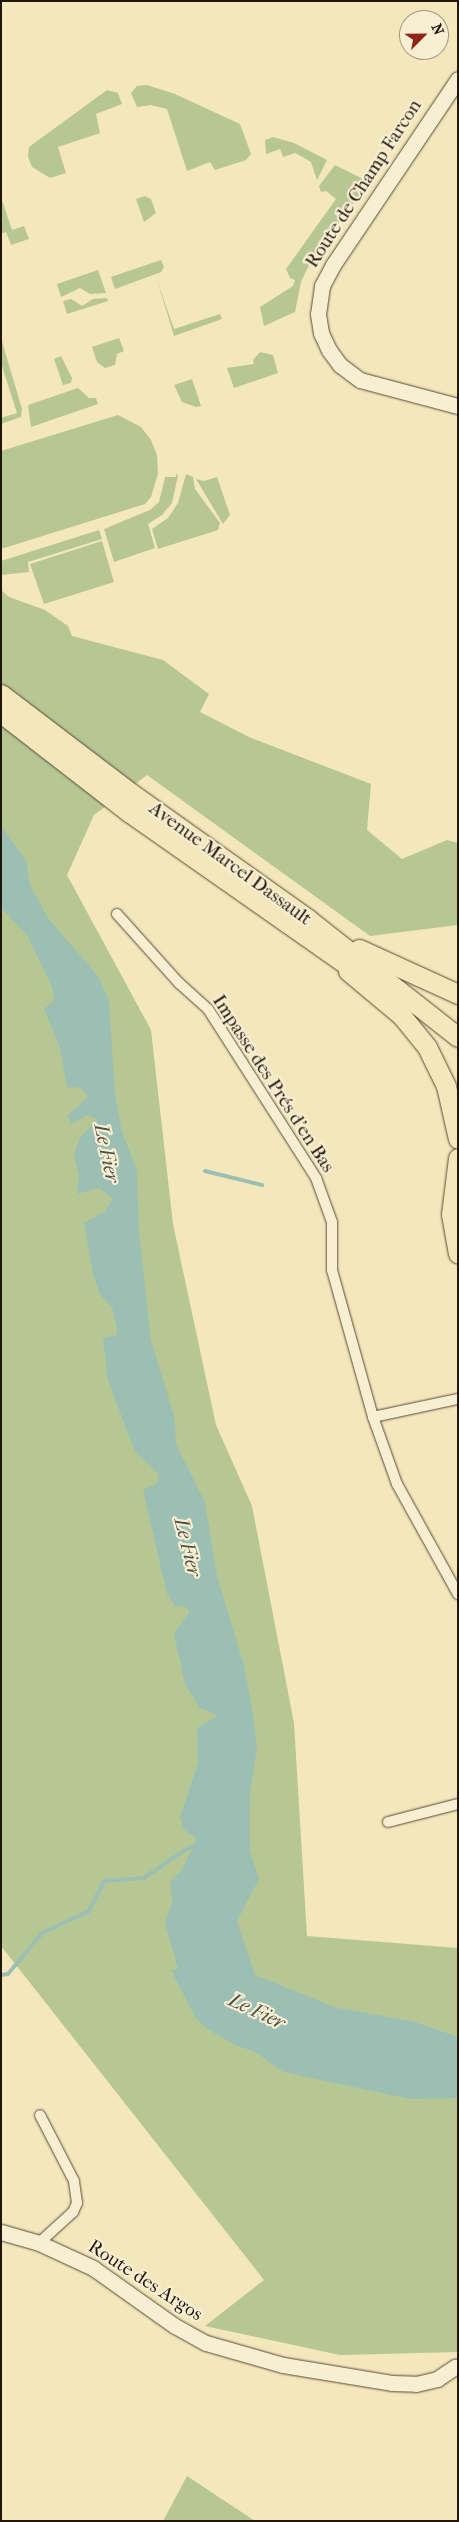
<!DOCTYPE html>
<html>
<head>
<meta charset="utf-8">
<style>
  body { margin:0 }
  #map { position:relative; width:459px; height:2522px; overflow:hidden; background:#f4e7bb; font-family:"IM FELL French Canon",serif }
  div>[style] { position:absolute }
  .green>* { inset:0; background:#b6c794 }
  .water>* { inset:0; background:#9cbfb3 }
  .stream>* { height:4px; margin:-2px; padding:0 2px; transform-origin:2px; border-radius:2px; background:#9cbfb3 }
  .roads { filter:drop-shadow(0 0 1px #564a38) drop-shadow(0 0 1px #564a38) }
  .street>* { height:10px; margin:-5px; padding:0 5px; transform-origin:5px; border-radius:5px; background:#f8efd3 }
  .secondary>* { height:15px; margin:-7.5px; padding:0 7.5px; transform-origin:7.5px; border-radius:7.5px; background:#f8efd3 }
  .highway>* { height:19px; margin:-9.5px; padding:0 9.5px; transform-origin:9.5px; border-radius:9.5px; background:#f4e7bb }
  span { translate:-50% -50%; white-space:nowrap; text-align:center; line-height:1.15; -webkit-text-stroke:4.5px #f8efd3; paint-order:stroke }
  .street-label { font-size:19px; color:#21150c }
  .water-label { font-size:20px; color:#4c5046; font-style:italic }
  .frame { position:absolute; inset:0; border:2px solid #21150c; pointer-events:none }
  .north { position:absolute; left:399px; top:10px; width:50px; height:50px; box-sizing:border-box; background:#f8efd3; border:1px solid #a29883; border-radius:50%; rotate:67deg; font-size:14px; font-weight:700; line-height:20px; text-align:center; color:#21150c }
  .north::after { content:''; display:block; margin:auto; width:18px; height:22px; background:#8f2418; clip-path:polygon(50% 0,100% 100%,50% 72%,0 100%) }
</style>
</head>
<body>
<div id="map">
  <div class="green">
    <i style="clip-path:polygon(147px 85px,175px 94px,240px 124px,251px 154px,246px 160px,215px 170px,210px 162px,187px 171px,167px 109px,151px 105px,137px 107px,131px 93px,137px 86px)"></i>
    <i style="clip-path:polygon(107px 90px,118px 93px,122px 104px,96px 114px,100px 133px,58px 147px,66px 173px,50px 178px,32px 167px,28px 157px,29px 147px)"></i>
    <i style="clip-path:polygon(273px 137px,294px 143px,327px 160px,317px 180px,311px 162px,295px 153px,283px 157px,280px 149px,266px 154px,265px 140px)"></i>
    <i style="clip-path:polygon(335px 165px,369px 182px,310px 263px,301px 282px,295px 312px,264px 326px,260px 307px,293px 286px,295px 280px,290px 278px,286px 269px,336px 199px,326px 191px,321px 192px,319px 186px)"></i>
    <i style="clip-path:polygon(145px 196px,151px 199px,156px 213px,144px 222px,136px 199px)"></i>
    <i style="clip-path:polygon(1px 197px,12px 230px,24px 226px,29px 239px,11px 245px,6px 232px,1px 234px)"></i>
    <i style="clip-path:polygon(161px 260px,164px 267px,161px 272px,115px 289px,111px 277px)"></i>
    <i style="clip-path:polygon(98px 270px,106px 293px,90px 294px,80px 288px,61px 297px,57px 284px)"></i>
    <i style="clip-path:polygon(157px 280px,174px 329px,220px 314px,222px 319px,174px 336px)"></i>
    <i style="clip-path:polygon(107px 298px,108px 301px,67px 314px,63px 301px,71px 299px,82px 306px,93px 299px)"></i>
    <i style="clip-path:polygon(1px 338px,22px 409px,21px 417px,1px 424px,1px 418px,17px 413px,1px 363px)"></i>
    <i style="clip-path:polygon(119px 338px,124px 351px,117px 354px,115px 365px,105px 368px,97px 362px,92px 347px)"></i>
    <i style="clip-path:polygon(260px 352px,273px 355px,278px 373px,234px 388px,227px 368px,254px 364px,253px 360px)"></i>
    <i style="clip-path:polygon(61px 356px,72px 378px,71px 383px,63px 385px,54px 359px)"></i>
    <i style="clip-path:polygon(192px 379px,201px 406px,196px 407px,182px 402px,174px 385px)"></i>
    <i style="clip-path:polygon(78px 388px,89px 398px,96px 398px,98px 404px,31px 427px,28px 405px)"></i>
    <i style="clip-path:polygon(118px 415px,141px 427px,151px 440px,157px 455px,158px 474px,151px 497px,145px 504px,1px 549px,1px 451px)"></i>
    <i style="clip-path:polygon(176px 474px,178px 476px,172px 503px,162px 515px,148px 524px,155px 548px,114px 562px,104px 529px,150px 510px,159px 502px,165px 477px,176px 477px)"></i>
    <i style="clip-path:polygon(186px 474px,193px 477px,195px 489px,220px 523px,218px 530px,158px 549px,152px 529px,168px 518px,178px 503px)"></i>
    <i style="clip-path:polygon(217px 477px,230px 515px,223px 524px,196px 479px,204px 481px)"></i>
    <i style="clip-path:polygon(99px 530px,102px 539px,28px 562px,29px 572px,1px 575px,1px 561px)"></i>
    <i style="clip-path:polygon(102px 541px,114px 582px,44px 604px,30px 564px)"></i>
    <i style="clip-path:polygon(1px 590px,9px 597px,45px 610px,68px 626px,72px 636px,163px 660px,209px 694px,200px 712px,249px 737px,371px 784px,367px 830px,402px 859px,447px 840px,458px 843px,458px 925px,370px 936px,147px 775px,94px 815px,67px 875px,151px 1030px,173px 1224px,216px 1425px,252px 1506px,294px 1723px,307px 1936px,458px 1948px,458px 2352px,340px 2355px,205px 2326px,264px 2280px,1px 1946px)"></i>
    <i style="clip-path:polygon(187px 2476px,255px 2521px,163px 2521px)"></i>
  </div>
  <div class="water">
    <i style="clip-path:polygon(1px 826px,26px 860px,30px 885px,48px 918px,98px 976px,109px 1000px,115px 1094px,122px 1132px,137px 1170px,139px 1230px,151px 1341px,174px 1415px,176px 1444px,205px 1502px,217px 1576px,244px 1666px,253px 1714px,257px 1747px,250px 1795px,250px 1851px,259px 1879px,237px 1921px,255px 1975px,337px 2008px,412px 2021px,458px 2037px,458px 2098px,410px 2099px,283px 2072px,255px 2052px,233px 2044px,206px 2028px,195px 2017px,171px 1970px,178px 1969px,165px 1923px,172px 1903px,170px 1881px,181px 1871px,195px 1843px,196px 1838px,184px 1830px,180px 1817px,198px 1763px,197px 1728px,217px 1716px,199px 1707px,185px 1684px,174px 1634px,189px 1612px,186px 1607px,175px 1606px,167px 1594px,143px 1490px,157px 1483px,159px 1475px,134px 1450px,108px 1380px,103px 1338px,116px 1335px,117px 1330px,112px 1307px,100px 1295px,93px 1274px,84px 1223px,105px 1211px,113px 1199px,99px 1188px,77px 1194px,79px 1176px,74px 1155px,80px 1137px,98px 1119px,87px 1115px,72px 1124px,67px 1116px,88px 1097px,80px 1087px,67px 1088px,60px 1048px,44px 1009px,54px 1000px,52px 987px,27px 935px,1px 908px)"></i>
  </div>
  <div class="stream">
    <i style="left:205px;top:1171px;width:59px;rotate:13.8deg"></i>
    <i style="left:1px;top:1975px;width:7px;rotate:-8deg"></i>
    <i style="left:8px;top:1974px;width:53px;rotate:-50.3deg"></i>
    <i style="left:42px;top:1933px;width:52px;rotate:-25.1deg"></i>
    <i style="left:89px;top:1911px;width:34px;rotate:-63deg"></i>
    <i style="left:104px;top:1881px;width:40px;rotate:-4.3deg"></i>
    <i style="left:144px;top:1878px;width:51px;rotate:-34.6deg"></i>
    <i style="left:186px;top:1849px;width:12px;rotate:-20deg"></i>
  </div>
  <div class="roads">
    <div class="street">
      <i style="left:117px;top:914px;width:93px;rotate:48.1deg"></i>
      <i style="left:179px;top:983px;width:39px;rotate:42deg"></i>
      <i style="left:208px;top:1009px;width:201px;rotate:57.4deg"></i>
      <i style="left:316px;top:1178px;width:47px;rotate:70deg"></i>
      <i style="left:332px;top:1222px;width:48px;rotate:90deg"></i>
      <i style="left:332px;top:1270px;width:153px;rotate:74.4deg"></i>
      <i style="left:373px;top:1417px;width:71px;rotate:70.3deg"></i>
      <i style="left:397px;top:1484px;width:126px;rotate:61deg"></i>
      <i style="left:373px;top:1417px;width:87px;rotate:-12deg"></i>
      <i style="left:388px;top:1822px;width:72px;rotate:-14.4deg"></i>
      <i style="left:39px;top:2243px;width:46px;rotate:-42.4deg"></i>
      <i style="left:73px;top:2212px;width:10px;rotate:-66deg"></i>
      <i style="left:77px;top:2203px;width:22px;rotate:-98deg"></i>
      <i style="left:74px;top:2181px;width:74px;rotate:-117.3deg"></i>
    </div>
    <div class="secondary">
      <i style="left:458px;top:79px;width:224px;rotate:123.9deg"></i>
      <i style="left:333px;top:265px;width:24px;rotate:118deg"></i>
      <i style="left:322px;top:286px;width:28px;rotate:98deg"></i>
      <i style="left:318px;top:314px;width:19px;rotate:81deg"></i>
      <i style="left:321px;top:333px;width:19px;rotate:65deg"></i>
      <i style="left:329px;top:350px;width:19px;rotate:54deg"></i>
      <i style="left:340px;top:365px;width:25px;rotate:37deg"></i>
      <i style="left:360px;top:380px;width:101px;rotate:14.9deg"></i>
      <i style="left:1px;top:2232px;width:40px;rotate:16deg"></i>
      <i style="left:39px;top:2243px;width:60px;rotate:24.8deg"></i>
      <i style="left:93px;top:2268px;width:100px;rotate:35.3deg"></i>
      <i style="left:175px;top:2326px;width:35px;rotate:29deg"></i>
      <i style="left:206px;top:2343px;width:80px;rotate:15.9deg"></i>
      <i style="left:283px;top:2365px;width:110px;rotate:9.4deg"></i>
      <i style="left:392px;top:2383px;width:24px;rotate:2deg"></i>
      <i style="left:416px;top:2384px;width:22px;rotate:-13deg"></i>
      <i style="left:437px;top:2379px;width:22px;rotate:-34deg"></i>
    </div>
    <div class="highway">
      <i style="left:1px;top:694px;width:163px;rotate:37.3deg"></i>
      <i style="left:131px;top:793px;width:217px;rotate:35.4deg"></i>
      <i style="left:308px;top:919px;width:191px;rotate:38.2deg"></i>
      <i style="left:1px;top:713px;width:163px;rotate:37.8deg"></i>
      <i style="left:130px;top:813px;width:282px;rotate:35deg"></i>
      <i style="left:359px;top:949px;width:109px;rotate:24.4deg"></i>
      <i style="left:348px;top:971px;width:69px;rotate:39.7deg"></i>
      <i style="left:401px;top:1015px;width:41px;rotate:50.9deg"></i>
      <i style="left:427px;top:1047px;width:43px;rotate:64deg"></i>
      <i style="left:446px;top:1086px;width:54px;rotate:77.2deg"></i>
      <i style="left:458px;top:1158px;width:56px;rotate:97.1deg"></i>
      <i style="left:451px;top:1214px;width:40px;rotate:80deg"></i>
    </div>
  </div>
  <div class="street-label">
    <span style="left:364px;top:184px;rotate:-57deg">Route de Champ Farcon</span>
    <span style="left:230px;top:864px;rotate:36deg">Avenue Marcel Dassault</span>
    <span style="left:273px;top:1084px;rotate:57deg">Impasse des Prés d'en Bas</span>
    <span style="left:145px;top:2281px;rotate:33deg">Route des Argos</span>
  </div>
  <div class="water-label">
    <span style="left:107px;top:1153px;rotate:78deg">Le Fier</span>
    <span style="left:188px;top:1547px;rotate:76deg">Le Fier</span>
    <span style="left:257px;top:2011px;rotate:25deg">Le Fier</span>
  </div>
  <div class="frame"></div>
  <div class="north">N</div>
</div>
</body>
</html>
